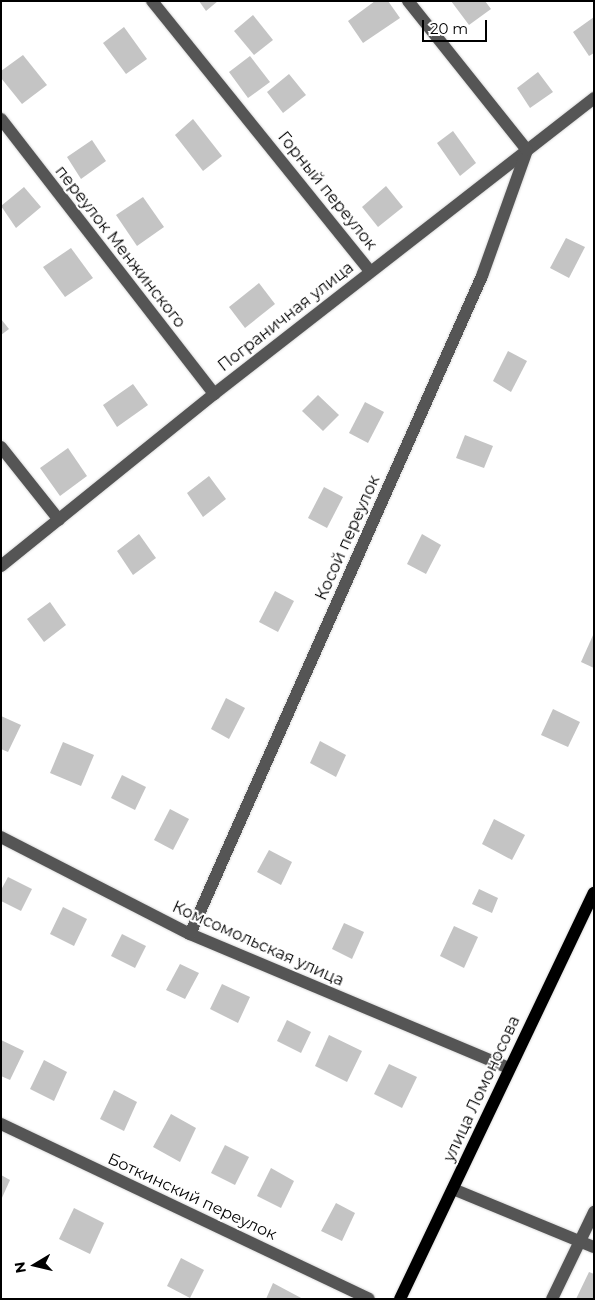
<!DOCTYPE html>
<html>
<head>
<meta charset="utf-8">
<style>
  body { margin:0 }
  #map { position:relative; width:595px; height:1300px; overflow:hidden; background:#fff; font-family:Montserrat,sans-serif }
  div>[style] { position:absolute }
  .building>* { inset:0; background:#c4c4c4 }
  .roads { filter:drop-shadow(0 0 1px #dbdbdb) drop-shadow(0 0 1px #dbdbdb) }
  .minor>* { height:12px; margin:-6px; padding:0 6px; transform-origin:6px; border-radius:6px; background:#555 }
  .major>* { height:12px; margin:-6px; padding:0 6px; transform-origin:6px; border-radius:6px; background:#000 }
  span { translate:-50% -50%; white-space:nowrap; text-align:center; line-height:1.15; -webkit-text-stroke:4px #fff; paint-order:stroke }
  .street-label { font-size:16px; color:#000 }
  .frame { position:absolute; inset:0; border:2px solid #000; pointer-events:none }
  .north { position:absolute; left:10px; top:1240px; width:50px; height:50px; -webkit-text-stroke:4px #fff; paint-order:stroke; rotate:261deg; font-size:14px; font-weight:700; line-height:20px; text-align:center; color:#000 }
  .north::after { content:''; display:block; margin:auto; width:18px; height:22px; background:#000; clip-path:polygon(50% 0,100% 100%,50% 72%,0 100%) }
  .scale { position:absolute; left:422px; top:20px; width:65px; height:22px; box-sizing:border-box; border:2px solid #000; border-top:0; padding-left:6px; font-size:15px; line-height:18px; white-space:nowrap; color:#000; -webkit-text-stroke:4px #fff; paint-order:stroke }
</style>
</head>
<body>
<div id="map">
  <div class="building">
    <i style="clip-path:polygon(199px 1px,218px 1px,206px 11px)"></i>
    <i style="clip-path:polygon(375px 1px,388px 1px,400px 18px,363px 43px,348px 21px)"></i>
    <i style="clip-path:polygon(451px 1px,485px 1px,491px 9px,469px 25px)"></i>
    <i style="clip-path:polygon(253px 15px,273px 40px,254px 55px,234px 31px)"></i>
    <i style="clip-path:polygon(594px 17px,594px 53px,589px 56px,573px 32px)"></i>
    <i style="clip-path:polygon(124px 27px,147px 59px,126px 74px,103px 43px)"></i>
    <i style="clip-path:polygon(23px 55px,47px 85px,22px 104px,1px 78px,1px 71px)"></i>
    <i style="clip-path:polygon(250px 56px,270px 82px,248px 98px,229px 72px)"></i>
    <i style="clip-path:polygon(538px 72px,553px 92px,530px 108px,517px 88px)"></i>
    <i style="clip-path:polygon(289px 74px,306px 95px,283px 113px,267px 92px)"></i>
    <i style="clip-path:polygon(193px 119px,222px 156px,203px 171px,175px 135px)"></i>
    <i style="clip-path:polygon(453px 131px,476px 163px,460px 176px,437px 143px)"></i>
    <i style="clip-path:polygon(92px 140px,106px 161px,81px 179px,67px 157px)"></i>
    <i style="clip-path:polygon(386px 186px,403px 207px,378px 227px,362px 207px)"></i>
    <i style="clip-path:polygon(24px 187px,41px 207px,16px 228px,1px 206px)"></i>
    <i style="clip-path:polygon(143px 197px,164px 227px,137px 246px,116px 215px)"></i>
    <i style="clip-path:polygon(566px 238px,585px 247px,569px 278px,550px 268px)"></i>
    <i style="clip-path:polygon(71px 248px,93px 278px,65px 297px,43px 267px)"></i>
    <i style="clip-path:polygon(259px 283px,275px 304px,245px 328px,229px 307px)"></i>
    <i style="clip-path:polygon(1px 319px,9px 329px,1px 335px)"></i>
    <i style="clip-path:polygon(508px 351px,527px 361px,511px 392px,493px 381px)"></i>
    <i style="clip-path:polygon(133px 384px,148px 405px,117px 427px,103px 405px)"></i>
    <i style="clip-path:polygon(318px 395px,339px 415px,323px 431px,302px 411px)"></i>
    <i style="clip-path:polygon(365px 402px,384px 412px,368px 443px,349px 433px)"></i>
    <i style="clip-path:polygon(465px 435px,493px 446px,484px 468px,456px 458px)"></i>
    <i style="clip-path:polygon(68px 448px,87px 476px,60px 496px,40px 468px)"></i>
    <i style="clip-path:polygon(209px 476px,226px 499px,203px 517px,187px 493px)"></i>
    <i style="clip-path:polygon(324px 487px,343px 497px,327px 528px,308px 518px)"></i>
    <i style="clip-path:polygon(139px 534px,156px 558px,133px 575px,117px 551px)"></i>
    <i style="clip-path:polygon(422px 534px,441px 545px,426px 574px,407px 564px)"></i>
    <i style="clip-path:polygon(275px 591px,294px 601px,278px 632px,259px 622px)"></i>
    <i style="clip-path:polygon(50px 602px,66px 625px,44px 642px,27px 619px)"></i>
    <i style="clip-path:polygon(594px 633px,594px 668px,581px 662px)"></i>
    <i style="clip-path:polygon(226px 698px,245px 708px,229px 739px,211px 729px)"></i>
    <i style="clip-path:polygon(553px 709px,580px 722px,568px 747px,541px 735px)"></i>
    <i style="clip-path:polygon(1px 716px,21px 725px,8px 752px,1px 749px)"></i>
    <i style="clip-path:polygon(320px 741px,346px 755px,336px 777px,310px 763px)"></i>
    <i style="clip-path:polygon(63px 742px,94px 755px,81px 786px,50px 773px)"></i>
    <i style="clip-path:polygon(122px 775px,146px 787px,135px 810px,111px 798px)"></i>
    <i style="clip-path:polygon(170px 809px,189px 819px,173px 850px,154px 840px)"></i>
    <i style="clip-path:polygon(494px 819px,525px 835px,512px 860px,482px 844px)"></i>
    <i style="clip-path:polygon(269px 850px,292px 862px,281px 885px,257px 872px)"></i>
    <i style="clip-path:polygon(8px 877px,32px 889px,21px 911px,1px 901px,1px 890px)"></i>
    <i style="clip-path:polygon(479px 889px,498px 898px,492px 913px,472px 904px)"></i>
    <i style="clip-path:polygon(63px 907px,87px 919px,74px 946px,50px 934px)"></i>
    <i style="clip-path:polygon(344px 923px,364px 932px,352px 959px,332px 949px)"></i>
    <i style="clip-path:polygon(454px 926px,478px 937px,464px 968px,440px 956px)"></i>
    <i style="clip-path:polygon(122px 934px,146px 946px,135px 968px,111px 956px)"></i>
    <i style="clip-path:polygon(180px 964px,199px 973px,185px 999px,166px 990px)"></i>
    <i style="clip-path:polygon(222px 984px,250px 997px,238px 1023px,210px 1009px)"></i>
    <i style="clip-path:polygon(287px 1020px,311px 1032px,301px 1053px,277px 1041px)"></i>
    <i style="clip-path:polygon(329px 1035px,362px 1051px,347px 1082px,315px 1066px)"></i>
    <i style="clip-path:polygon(1px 1040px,24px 1051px,10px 1080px,1px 1076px)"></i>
    <i style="clip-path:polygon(44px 1060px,67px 1072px,54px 1101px,30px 1089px)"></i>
    <i style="clip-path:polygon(389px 1064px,417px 1077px,402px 1108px,374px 1094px)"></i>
    <i style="clip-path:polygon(114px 1090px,137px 1102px,124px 1131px,100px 1119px)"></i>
    <i style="clip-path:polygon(171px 1114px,196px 1128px,180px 1162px,153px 1147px)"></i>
    <i style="clip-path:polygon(225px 1145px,249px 1157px,235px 1185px,211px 1173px)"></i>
    <i style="clip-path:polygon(271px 1168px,294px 1181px,281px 1208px,257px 1196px)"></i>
    <i style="clip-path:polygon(1px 1175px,10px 1180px,1px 1200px)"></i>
    <i style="clip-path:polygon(336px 1203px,355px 1213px,342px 1241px,321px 1231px)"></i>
    <i style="clip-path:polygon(74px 1208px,104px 1223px,90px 1254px,59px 1239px)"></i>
    <i style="clip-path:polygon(181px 1258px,204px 1270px,190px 1298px,167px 1286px)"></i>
    <i style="clip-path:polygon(589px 1272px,594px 1274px,594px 1299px,576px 1299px)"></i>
    <i style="clip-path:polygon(273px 1283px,303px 1299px,266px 1299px)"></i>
  </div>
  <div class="roads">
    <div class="minor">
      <i style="left:152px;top:1px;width:347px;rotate:51.1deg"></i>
      <i style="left:1px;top:119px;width:348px;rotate:52.2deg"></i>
      <i style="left:1px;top:447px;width:93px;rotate:51.5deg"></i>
      <i style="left:1px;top:566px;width:274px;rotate:-38.9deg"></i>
      <i style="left:214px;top:394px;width:482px;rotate:-37.9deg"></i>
      <i style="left:1px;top:837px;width:212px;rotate:27.2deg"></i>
      <i style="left:190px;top:934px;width:345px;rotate:22.8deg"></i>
      <i style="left:190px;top:934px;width:720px;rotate:-66.07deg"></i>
      <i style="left:482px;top:276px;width:134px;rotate:-70.3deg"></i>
      <i style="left:527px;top:150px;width:191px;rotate:-128.6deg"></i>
      <i style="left:1px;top:1124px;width:407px;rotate:25.4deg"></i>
      <i style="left:453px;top:1189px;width:152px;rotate:22.4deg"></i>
      <i style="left:552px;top:1299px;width:97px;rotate:-64.2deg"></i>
    </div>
    <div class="major">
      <i style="left:400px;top:1299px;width:450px;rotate:-64.5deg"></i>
    </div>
  </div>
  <div class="street-label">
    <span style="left:327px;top:191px;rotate:51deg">Горный переулок</span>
    <span style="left:120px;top:247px;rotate:52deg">переулок Менжинского</span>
    <span style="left:286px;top:317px;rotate:-38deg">Пограничная улица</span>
    <span style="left:348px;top:538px;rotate:-66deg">Косой переулок</span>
    <span style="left:258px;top:944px;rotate:24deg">Комсомольская улица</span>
    <span style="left:482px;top:1089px;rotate:-65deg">улица Ломоносова</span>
    <span style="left:192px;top:1197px;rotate:25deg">Боткинский переулок</span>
  </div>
  <div class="frame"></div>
  <div class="north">N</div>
  <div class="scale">20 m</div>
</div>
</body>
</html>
